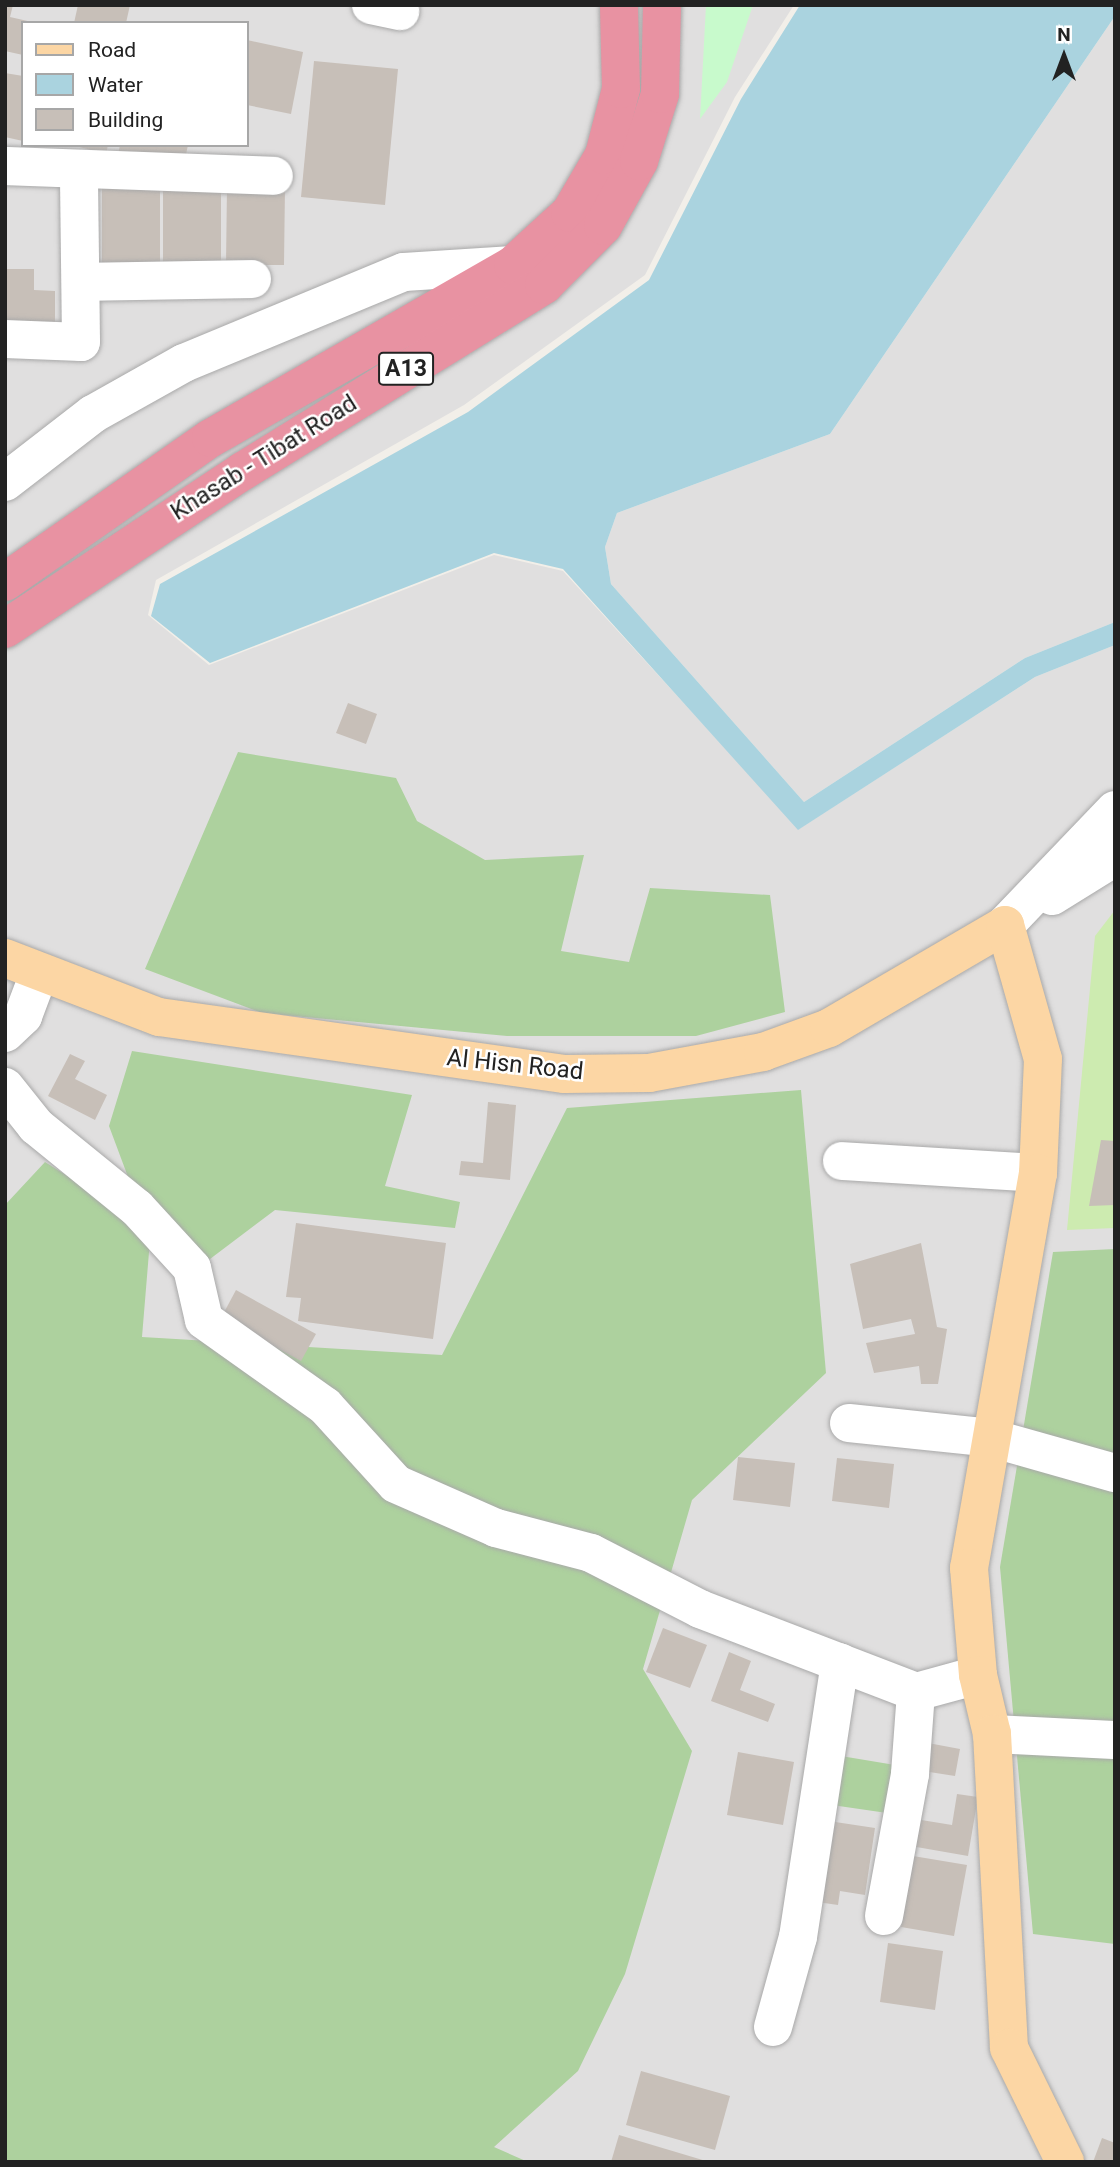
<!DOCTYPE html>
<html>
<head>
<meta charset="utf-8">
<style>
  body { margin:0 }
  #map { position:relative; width:1120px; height:2167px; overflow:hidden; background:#f2efe9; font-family:Roboto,sans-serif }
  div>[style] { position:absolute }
  .residential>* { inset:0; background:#e0dfdf }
  .grass>* { inset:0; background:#cdebb0 }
  .forest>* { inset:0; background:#add19e }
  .park>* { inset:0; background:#c8facc }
  .water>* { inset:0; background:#aad3df }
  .building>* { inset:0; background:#c7bfb8 }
  .roads { filter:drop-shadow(0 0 2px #a9a9a9) drop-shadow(0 0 2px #a9a9a9) }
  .minor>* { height:38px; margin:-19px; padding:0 19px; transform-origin:19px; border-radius:19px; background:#fff }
  .major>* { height:38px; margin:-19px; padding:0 19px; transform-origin:19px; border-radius:19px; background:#fcd6a4 }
  .highway>* { height:38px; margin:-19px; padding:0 19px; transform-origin:19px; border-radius:19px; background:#e892a2 }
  span { translate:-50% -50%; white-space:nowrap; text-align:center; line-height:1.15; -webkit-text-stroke:5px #fff; paint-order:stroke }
  .shield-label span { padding:2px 5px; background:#fff; border:2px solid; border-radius:5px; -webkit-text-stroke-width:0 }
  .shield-label { font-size:23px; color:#222; font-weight:700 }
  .street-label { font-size:24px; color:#222 }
  .frame { position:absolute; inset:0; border:7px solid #222; pointer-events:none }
  .legend { position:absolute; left:21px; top:21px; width:228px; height:126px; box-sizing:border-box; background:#fff; border:2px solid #a7a7a7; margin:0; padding:9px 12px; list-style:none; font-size:21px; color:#222 }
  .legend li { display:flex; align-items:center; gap:14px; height:35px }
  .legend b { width:35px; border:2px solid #a7a7a7 }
  .north { position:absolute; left:1029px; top:21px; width:70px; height:70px; -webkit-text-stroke:5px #fff; paint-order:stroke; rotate:0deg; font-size:19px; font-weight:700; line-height:28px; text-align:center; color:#222 }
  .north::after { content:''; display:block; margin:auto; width:24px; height:32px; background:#222; clip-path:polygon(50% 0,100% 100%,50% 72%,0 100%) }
</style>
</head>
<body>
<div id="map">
  <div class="residential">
    <i style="clip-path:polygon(evenodd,5px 5px,794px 5px,735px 97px,645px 275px,464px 405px,156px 580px,148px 615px,209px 665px,494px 555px,563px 571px,799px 829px,1035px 677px,1115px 645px,1115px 2162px,5px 2162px,5px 5px,23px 23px,247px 23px,247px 145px,23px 145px,23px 23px)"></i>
    <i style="clip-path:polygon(1115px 16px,1115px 622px,1025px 658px,804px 802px,611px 584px,605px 547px,617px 513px,830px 434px)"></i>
  </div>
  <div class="grass">
    <i style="clip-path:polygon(1115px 910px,1115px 1228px,1067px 1230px,1095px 936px)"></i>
  </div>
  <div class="forest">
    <i style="clip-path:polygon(238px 752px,396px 778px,417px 821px,485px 860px,584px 855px,561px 951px,629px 962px,650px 888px,770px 895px,785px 1012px,696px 1036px,507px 1036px,262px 1013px,145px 969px)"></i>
    <i style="clip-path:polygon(132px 1051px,412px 1095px,385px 1186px,460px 1202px,455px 1228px,275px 1210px,210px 1259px,166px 1245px,134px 1193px,109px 1126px)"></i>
    <i style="clip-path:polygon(801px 1090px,826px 1373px,692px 1500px,643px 1669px,692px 1751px,625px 1974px,578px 2071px,494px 2147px,528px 2162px,5px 2162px,5px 1205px,45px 1162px,151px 1228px,142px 1337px,442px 1355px,567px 1108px)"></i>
    <i style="clip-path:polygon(1115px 1249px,1115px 1944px,1033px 1934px,1000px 1567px,1053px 1252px)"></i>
    <i style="clip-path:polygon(841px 1756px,895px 1765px,887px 1813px,832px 1805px)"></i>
  </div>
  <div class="park">
    <i style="clip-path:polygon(706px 5px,753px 5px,727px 82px,700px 119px)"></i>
  </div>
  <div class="water">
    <i style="clip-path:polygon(800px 5px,1115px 5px,1115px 16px,830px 434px,617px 513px,605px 547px,611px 584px,804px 802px,1025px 658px,1115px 622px,1115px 645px,1035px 677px,798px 830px,563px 569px,494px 553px,210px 663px,151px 616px,160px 584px,468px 412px,649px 280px,741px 99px)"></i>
  </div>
  <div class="building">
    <i style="clip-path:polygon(5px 5px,13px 5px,10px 17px,32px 22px,23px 23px,23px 55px,5px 51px)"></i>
    <i style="clip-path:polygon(78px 5px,130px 5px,126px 23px,74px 23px)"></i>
    <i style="clip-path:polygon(247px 40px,303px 52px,291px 114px,247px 105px)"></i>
    <i style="clip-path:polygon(314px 61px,398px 69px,385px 205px,301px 197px)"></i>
    <i style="clip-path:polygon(5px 73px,23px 76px,23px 141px,5px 137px)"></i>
    <i style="clip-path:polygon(72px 145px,108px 145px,106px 154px)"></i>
    <i style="clip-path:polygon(120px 145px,188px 145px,183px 168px,118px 155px)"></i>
    <i style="clip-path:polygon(102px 184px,160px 185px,160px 264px,102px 264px)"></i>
    <i style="clip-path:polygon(163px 185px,221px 186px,221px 265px,163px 265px)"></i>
    <i style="clip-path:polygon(227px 185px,285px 186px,284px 265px,226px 265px)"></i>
    <i style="clip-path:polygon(5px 269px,34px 269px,34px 290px,55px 291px,55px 323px,5px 322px)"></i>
    <i style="clip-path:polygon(348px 703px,377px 714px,366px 744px,336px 733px)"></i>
    <i style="clip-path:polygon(70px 1054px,85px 1061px,75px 1079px,107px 1095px,95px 1120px,48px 1096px)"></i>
    <i style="clip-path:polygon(488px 1102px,516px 1105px,510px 1180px,459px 1175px,461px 1161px,483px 1163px)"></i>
    <i style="clip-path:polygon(1101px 1140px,1115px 1141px,1115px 1205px,1089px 1206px)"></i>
    <i style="clip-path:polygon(296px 1223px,446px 1243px,433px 1339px,298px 1321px,301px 1298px,286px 1297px)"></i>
    <i style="clip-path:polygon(921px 1243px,937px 1327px,947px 1329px,938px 1384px,921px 1384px,919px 1366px,874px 1373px,866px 1343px,915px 1334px,911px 1319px,863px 1329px,850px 1264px)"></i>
    <i style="clip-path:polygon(236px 1290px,316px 1334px,301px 1361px,221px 1318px)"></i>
    <i style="clip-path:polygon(738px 1457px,795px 1463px,790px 1507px,733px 1500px)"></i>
    <i style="clip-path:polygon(837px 1458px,894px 1464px,889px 1508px,832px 1501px)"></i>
    <i style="clip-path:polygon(663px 1628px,707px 1645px,690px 1688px,646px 1672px)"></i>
    <i style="clip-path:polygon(729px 1652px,751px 1661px,740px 1690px,775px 1704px,768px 1722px,711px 1701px)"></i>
    <i style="clip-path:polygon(928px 1743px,960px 1749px,955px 1776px,923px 1771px)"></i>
    <i style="clip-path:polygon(738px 1752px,794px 1762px,783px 1825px,727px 1815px)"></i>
    <i style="clip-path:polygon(957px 1794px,978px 1797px,968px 1856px,905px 1845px,909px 1818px,952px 1825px)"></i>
    <i style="clip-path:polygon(822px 1820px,875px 1828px,865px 1895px,840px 1891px,838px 1905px,810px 1901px)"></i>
    <i style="clip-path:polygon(913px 1856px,967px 1865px,954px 1936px,901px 1927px)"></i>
    <i style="clip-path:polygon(888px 1943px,943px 1951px,935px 2010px,880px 2002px)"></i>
    <i style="clip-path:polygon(641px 2071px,730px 2096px,715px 2150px,626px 2125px)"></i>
    <i style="clip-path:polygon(619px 2135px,706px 2161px,705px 2162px,611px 2162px)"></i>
    <i style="clip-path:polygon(1102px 2138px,1115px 2143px,1115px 2162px,1093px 2162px)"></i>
  </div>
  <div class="roads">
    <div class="minor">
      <i style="left:371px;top:5px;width:30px;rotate:12deg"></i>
      <i style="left:5px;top:166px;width:269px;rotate:2.1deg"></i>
      <i style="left:81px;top:282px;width:171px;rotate:-1deg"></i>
      <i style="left:5px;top:339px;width:76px;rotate:2.3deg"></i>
      <i style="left:81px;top:342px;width:173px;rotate:-90.7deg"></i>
      <i style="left:5px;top:482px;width:111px;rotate:-37.7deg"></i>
      <i style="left:93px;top:414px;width:104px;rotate:-29.3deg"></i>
      <i style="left:184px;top:363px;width:238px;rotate:-22.5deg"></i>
      <i style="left:404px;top:272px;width:109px;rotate:-3.7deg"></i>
      <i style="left:1052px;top:896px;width:74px;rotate:-31.8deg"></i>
      <i style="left:1005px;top:925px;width:159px;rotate:-46.3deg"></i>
      <i style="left:5px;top:1033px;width:25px;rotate:-43deg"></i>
      <i style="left:23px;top:1016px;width:43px;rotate:-69.4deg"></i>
      <i style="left:5px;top:1087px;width:50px;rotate:51.5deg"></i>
      <i style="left:36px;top:1126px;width:130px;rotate:39.1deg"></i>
      <i style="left:137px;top:1208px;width:81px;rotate:47.5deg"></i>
      <i style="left:192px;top:1268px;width:53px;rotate:77deg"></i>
      <i style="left:204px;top:1320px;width:148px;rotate:35.4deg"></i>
      <i style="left:325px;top:1406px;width:105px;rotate:47.7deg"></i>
      <i style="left:396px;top:1484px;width:109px;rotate:23.7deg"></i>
      <i style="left:496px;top:1528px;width:98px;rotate:14.7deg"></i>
      <i style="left:591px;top:1553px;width:123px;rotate:27.2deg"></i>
      <i style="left:700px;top:1609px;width:231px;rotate:21deg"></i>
      <i style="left:916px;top:1692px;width:64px;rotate:-15.3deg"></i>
      <i style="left:842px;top:1161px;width:196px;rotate:3.5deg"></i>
      <i style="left:849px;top:1423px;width:143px;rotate:6deg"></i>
      <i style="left:991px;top:1438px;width:129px;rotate:15.8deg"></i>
      <i style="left:992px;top:1734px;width:123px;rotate:2.8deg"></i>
      <i style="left:884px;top:1916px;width:144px;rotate:-79.6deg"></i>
      <i style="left:910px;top:1774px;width:82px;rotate:-85.8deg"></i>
      <i style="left:773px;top:2027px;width:93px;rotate:-74.5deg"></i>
      <i style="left:798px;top:1937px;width:278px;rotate:-81.3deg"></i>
    </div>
    <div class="major">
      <i style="left:5px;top:958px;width:165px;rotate:21deg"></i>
      <i style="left:159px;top:1017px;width:410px;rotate:8deg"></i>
      <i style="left:565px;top:1074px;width:84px;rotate:-0.7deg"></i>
      <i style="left:649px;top:1073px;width:116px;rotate:-10.4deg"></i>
      <i style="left:763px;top:1052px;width:70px;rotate:-20deg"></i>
      <i style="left:829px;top:1028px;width:204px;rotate:-30.3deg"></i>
      <i style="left:1005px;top:925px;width:139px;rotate:74.2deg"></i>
      <i style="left:1043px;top:1059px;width:114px;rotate:92.5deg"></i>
      <i style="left:1038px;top:1173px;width:401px;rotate:99.9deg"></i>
      <i style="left:969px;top:1568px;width:107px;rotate:85.2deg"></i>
      <i style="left:978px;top:1675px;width:61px;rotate:76.7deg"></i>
      <i style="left:992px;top:1734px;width:314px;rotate:86.9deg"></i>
      <i style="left:1009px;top:2048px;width:127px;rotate:63.8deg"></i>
    </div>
    <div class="highway">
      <i style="left:5px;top:582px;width:251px;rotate:-35deg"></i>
      <i style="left:211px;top:438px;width:348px;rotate:-29.8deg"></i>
      <i style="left:513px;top:265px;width:77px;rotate:-42.4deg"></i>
      <i style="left:570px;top:213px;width:67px;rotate:-59.6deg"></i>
      <i style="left:604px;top:155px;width:68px;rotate:-75.6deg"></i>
      <i style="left:621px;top:89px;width:84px;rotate:-91.4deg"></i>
      <i style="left:5px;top:629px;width:286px;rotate:-33.6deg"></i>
      <i style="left:243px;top:471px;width:354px;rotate:-31.7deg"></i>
      <i style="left:544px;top:285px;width:83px;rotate:-45deg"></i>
      <i style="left:603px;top:226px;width:74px;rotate:-61deg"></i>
      <i style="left:639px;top:161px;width:70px;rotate:-72.6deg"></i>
      <i style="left:660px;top:94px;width:89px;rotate:-88.7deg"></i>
    </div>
  </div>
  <div class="shield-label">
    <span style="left:406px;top:369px">A13</span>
  </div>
  <div class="street-label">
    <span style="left:264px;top:458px;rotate:-32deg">Khasab - Tibat Road</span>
    <span style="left:515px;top:1065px;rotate:6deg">Al Hisn Road</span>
  </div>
  <div class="frame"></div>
  <ul class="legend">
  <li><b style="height:9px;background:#fcd6a4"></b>Road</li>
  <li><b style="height:19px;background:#aad3df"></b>Water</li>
  <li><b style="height:19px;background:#c7bfb8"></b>Building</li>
  </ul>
  <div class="north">N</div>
</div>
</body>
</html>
